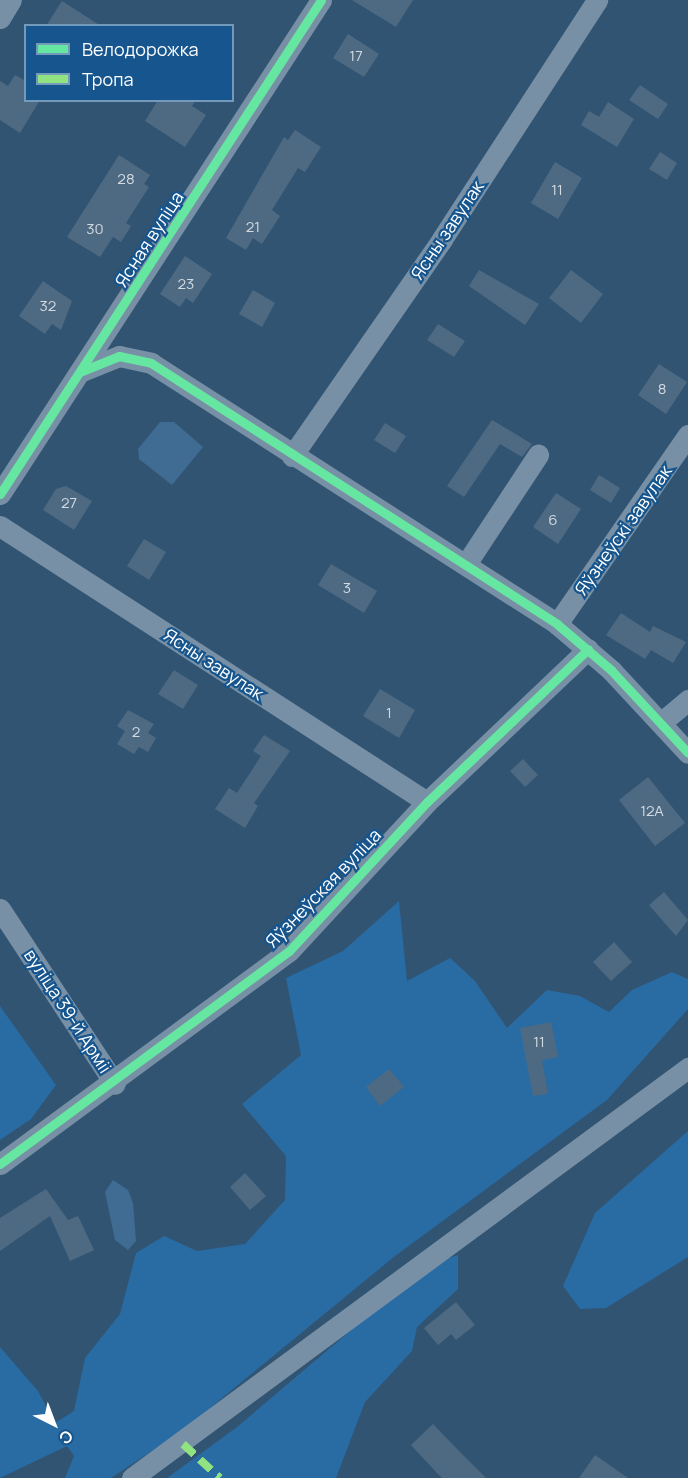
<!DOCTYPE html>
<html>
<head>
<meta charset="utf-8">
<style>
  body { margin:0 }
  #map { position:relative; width:688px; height:1478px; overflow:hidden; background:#315472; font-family:Manrope,sans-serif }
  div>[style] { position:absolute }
  .green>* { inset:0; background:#296ba3 }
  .water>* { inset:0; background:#406c94 }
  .building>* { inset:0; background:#4e6a82 }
  .minor>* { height:21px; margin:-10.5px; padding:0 10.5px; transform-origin:10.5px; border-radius:10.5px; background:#7890a6 }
  .quiet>* { height:8px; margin-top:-4px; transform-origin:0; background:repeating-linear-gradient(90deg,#91e382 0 15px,transparent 0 23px) }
  .cycleway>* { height:9px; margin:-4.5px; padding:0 4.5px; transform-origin:4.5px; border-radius:4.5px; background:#66e7a1 }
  span { translate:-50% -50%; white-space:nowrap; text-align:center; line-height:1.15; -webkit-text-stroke:4.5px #16558d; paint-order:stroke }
  .number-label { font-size:15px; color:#d3dae0 }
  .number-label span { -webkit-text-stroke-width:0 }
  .street-label { font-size:18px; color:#fff }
  .legend { position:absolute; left:24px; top:24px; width:210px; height:78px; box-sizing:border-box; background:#16558d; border:2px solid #7399bb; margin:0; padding:8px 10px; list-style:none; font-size:18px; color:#fff }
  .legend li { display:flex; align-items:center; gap:12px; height:30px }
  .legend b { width:30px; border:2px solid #7399bb }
  .north { position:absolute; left:24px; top:1394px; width:60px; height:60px; -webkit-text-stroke:4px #16558d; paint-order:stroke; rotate:138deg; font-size:16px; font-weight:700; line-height:24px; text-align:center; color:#fff }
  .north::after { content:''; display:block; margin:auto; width:21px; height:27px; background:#fff; clip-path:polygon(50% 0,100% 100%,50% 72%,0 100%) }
</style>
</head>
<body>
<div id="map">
  <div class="green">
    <i style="clip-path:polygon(399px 901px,407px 981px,450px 958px,475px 981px,507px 1028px,547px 990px,580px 996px,609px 1012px,632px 990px,672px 972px,688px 979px,688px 1009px,607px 1100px,395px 1256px,182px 1431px,111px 1478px,65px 1478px,74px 1456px,67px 1446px,0 1478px,0 1347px,38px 1391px,55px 1423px,74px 1411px,85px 1358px,120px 1314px,136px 1253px,164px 1236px,197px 1251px,245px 1244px,285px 1200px,286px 1156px,242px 1104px,301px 1055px,286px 978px,343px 951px)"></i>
    <i style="clip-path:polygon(0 1006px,56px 1085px,31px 1119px,0 1140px)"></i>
    <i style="clip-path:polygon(688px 1131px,688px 1257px,606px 1308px,580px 1309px,563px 1286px,595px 1213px)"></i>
    <i style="clip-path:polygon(458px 1255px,458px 1289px,417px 1327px,412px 1351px,365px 1402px,336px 1478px,167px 1478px,237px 1427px,428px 1265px)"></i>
  </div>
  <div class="water">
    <i style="clip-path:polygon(160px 422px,174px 422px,203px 447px,172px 485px,139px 459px,138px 449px)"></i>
    <i style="clip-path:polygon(113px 1180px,128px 1190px,133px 1203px,136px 1241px,128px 1250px,115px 1240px,105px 1192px)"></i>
  </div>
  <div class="building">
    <i style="clip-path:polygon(352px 0,413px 0,396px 27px)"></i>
    <i style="clip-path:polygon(62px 1px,101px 26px,46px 26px)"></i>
    <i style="clip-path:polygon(348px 34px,379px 54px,364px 77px,333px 58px)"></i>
    <i style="clip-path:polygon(15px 75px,26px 81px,26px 100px,40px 100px,20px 133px,0 120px,0 81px,8px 86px)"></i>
    <i style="clip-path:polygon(640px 85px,668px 104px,658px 119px,629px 100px)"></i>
    <i style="clip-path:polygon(158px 100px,196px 100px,192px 106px,206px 115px,185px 147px,145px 121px)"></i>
    <i style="clip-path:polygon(608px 102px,634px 119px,617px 147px,581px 125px,589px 111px,599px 117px)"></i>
    <i style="clip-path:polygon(295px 130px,321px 147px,305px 172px,298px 168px,272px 210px,280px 216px,262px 244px,253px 238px,246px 250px,226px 238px,284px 137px,288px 140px)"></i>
    <i style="clip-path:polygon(660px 152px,677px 163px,667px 180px,649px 169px)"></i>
    <i style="clip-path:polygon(119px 155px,150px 175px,144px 184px,149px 187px,126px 223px,131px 226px,121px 242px,113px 237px,100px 257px,67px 237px)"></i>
    <i style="clip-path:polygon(555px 162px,582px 178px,558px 219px,531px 203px)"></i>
    <i style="clip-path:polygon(185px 256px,212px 274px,193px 303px,186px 298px,180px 307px,160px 294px)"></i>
    <i style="clip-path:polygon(479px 270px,539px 304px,525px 325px,469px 286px)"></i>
    <i style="clip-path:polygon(571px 270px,603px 294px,581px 323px,549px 298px)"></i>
    <i style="clip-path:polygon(43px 281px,72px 301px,61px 330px,52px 324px,45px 334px,19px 316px)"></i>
    <i style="clip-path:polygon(253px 290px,275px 303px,262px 327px,239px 314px)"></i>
    <i style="clip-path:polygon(438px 324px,465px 341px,454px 357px,427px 340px)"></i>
    <i style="clip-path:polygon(659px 364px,687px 382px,666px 414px,638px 395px)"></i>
    <i style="clip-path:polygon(492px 420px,532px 444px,522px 457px,500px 444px,464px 497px,447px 486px)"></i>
    <i style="clip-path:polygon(385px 423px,406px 436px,395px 453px,374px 440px)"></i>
    <i style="clip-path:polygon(599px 475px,620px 488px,611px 503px,590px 490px)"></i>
    <i style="clip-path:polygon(66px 486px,92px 501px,74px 530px,43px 510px,56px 489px)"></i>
    <i style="clip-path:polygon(556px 493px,581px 509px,558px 544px,533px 527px)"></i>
    <i style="clip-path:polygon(144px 539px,166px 552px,149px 580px,127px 566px)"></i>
    <i style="clip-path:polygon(331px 564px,377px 591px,364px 613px,318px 585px)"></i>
    <i style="clip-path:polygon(621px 613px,650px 632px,653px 626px,686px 642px,673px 663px,651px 650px,645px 659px,606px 635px)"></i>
    <i style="clip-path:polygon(174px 670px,198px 685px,183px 709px,158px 694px)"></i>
    <i style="clip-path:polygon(380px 689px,415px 710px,399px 738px,363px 716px)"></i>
    <i style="clip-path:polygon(128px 710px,154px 724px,148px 733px,156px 738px,148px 752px,139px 747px,134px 754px,117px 744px,125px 731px,117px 726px)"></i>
    <i style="clip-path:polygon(264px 735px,290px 751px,254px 803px,258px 806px,245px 828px,215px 809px,229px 788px,237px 793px,261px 756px,253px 751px)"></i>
    <i style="clip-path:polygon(523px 759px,538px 775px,525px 787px,510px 771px)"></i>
    <i style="clip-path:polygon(648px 777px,685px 823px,655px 846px,619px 800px)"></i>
    <i style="clip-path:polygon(664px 892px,688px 920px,676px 936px,649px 905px)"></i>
    <i style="clip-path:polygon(614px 942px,632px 962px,611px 981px,593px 962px)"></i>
    <i style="clip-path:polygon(551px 1022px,558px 1057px,542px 1060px,548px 1094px,533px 1096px,520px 1028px)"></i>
    <i style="clip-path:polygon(389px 1069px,404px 1087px,380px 1106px,366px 1087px)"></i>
    <i style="clip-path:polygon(245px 1173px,266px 1196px,250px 1210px,230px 1187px)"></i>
    <i style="clip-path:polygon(46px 1189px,68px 1220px,78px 1216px,94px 1250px,70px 1261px,50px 1216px,0 1251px,0 1218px)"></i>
    <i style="clip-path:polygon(456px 1302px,475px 1325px,456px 1340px,451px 1334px,438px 1345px,424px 1328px)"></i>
    <i style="clip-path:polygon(433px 1424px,458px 1450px,486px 1478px,442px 1478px,436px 1472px,411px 1445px)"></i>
    <i style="clip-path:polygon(595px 1455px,628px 1478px,579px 1478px)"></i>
  </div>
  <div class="minor">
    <i style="left:0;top:18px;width:21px;rotate:-59deg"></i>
    <i style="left:82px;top:371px;width:40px;rotate:-22deg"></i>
    <i style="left:119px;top:356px;width:33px;rotate:12deg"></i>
    <i style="left:151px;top:363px;width:483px;rotate:32.7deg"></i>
    <i style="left:557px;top:624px;width:71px;rotate:40.4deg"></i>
    <i style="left:611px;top:670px;width:113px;rotate:47.1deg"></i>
    <i style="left:292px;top:456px;width:264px;rotate:-55.3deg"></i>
    <i style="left:442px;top:239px;width:285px;rotate:-57deg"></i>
    <i style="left:0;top:494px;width:589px;rotate:-56.98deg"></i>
    <i style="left:0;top:526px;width:508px;rotate:32.88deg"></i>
    <i style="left:466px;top:564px;width:131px;rotate:-56.6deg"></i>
    <i style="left:557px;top:624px;width:230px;rotate:-55.3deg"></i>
    <i style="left:663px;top:721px;width:33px;rotate:-40deg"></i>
    <i style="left:0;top:909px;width:209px;rotate:56.7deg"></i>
    <i style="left:0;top:1164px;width:359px;rotate:-36.4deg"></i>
    <i style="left:289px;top:951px;width:203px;rotate:-47.2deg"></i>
    <i style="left:427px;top:802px;width:222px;rotate:-43.5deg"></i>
    <i style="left:132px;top:1478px;width:691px;rotate:-36.41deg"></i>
  </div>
  <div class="quiet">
    <i style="left:183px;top:1444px;width:50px;rotate:42.6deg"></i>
  </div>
  <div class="cycleway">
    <i style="left:82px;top:371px;width:40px;rotate:-22deg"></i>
    <i style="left:119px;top:356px;width:33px;rotate:12deg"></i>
    <i style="left:151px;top:363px;width:483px;rotate:32.7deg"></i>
    <i style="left:557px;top:624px;width:71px;rotate:40.4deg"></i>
    <i style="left:611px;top:670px;width:113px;rotate:47.1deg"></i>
    <i style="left:0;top:494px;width:589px;rotate:-56.98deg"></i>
    <i style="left:0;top:1164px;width:359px;rotate:-36.4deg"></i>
    <i style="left:289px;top:951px;width:203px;rotate:-47.2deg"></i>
    <i style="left:427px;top:802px;width:222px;rotate:-43.5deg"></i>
  </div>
  <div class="number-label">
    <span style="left:356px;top:56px">17</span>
    <span style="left:126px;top:179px">28</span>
    <span style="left:557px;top:190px">11</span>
    <span style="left:253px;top:227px">21</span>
    <span style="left:95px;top:229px">30</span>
    <span style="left:186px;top:284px">23</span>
    <span style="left:48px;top:306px">32</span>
    <span style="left:662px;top:389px">8</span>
    <span style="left:69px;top:503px">27</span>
    <span style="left:553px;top:520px">6</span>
    <span style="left:347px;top:588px">3</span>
    <span style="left:389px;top:713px">1</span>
    <span style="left:136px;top:732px">2</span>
    <span style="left:652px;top:811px">12А</span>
    <span style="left:539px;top:1042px">11</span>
  </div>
  <div class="street-label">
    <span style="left:447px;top:230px;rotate:-56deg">Ясны завулак</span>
    <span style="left:149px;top:239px;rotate:-57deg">Ясная вуліца</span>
    <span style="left:623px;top:530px;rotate:-55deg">Яўзнеўскі завулак</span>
    <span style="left:214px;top:664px;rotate:33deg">Ясны завулак</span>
    <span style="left:323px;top:888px;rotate:-46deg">Яўзнеўская вуліца</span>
    <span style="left:68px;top:1011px;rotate:57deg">вуліца 39-й Арміі</span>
  </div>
  <ul class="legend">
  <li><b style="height:8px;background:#66e7a1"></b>Велодорожка</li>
  <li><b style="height:8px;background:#91e382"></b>Тропа</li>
  </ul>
  <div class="north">С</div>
</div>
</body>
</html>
